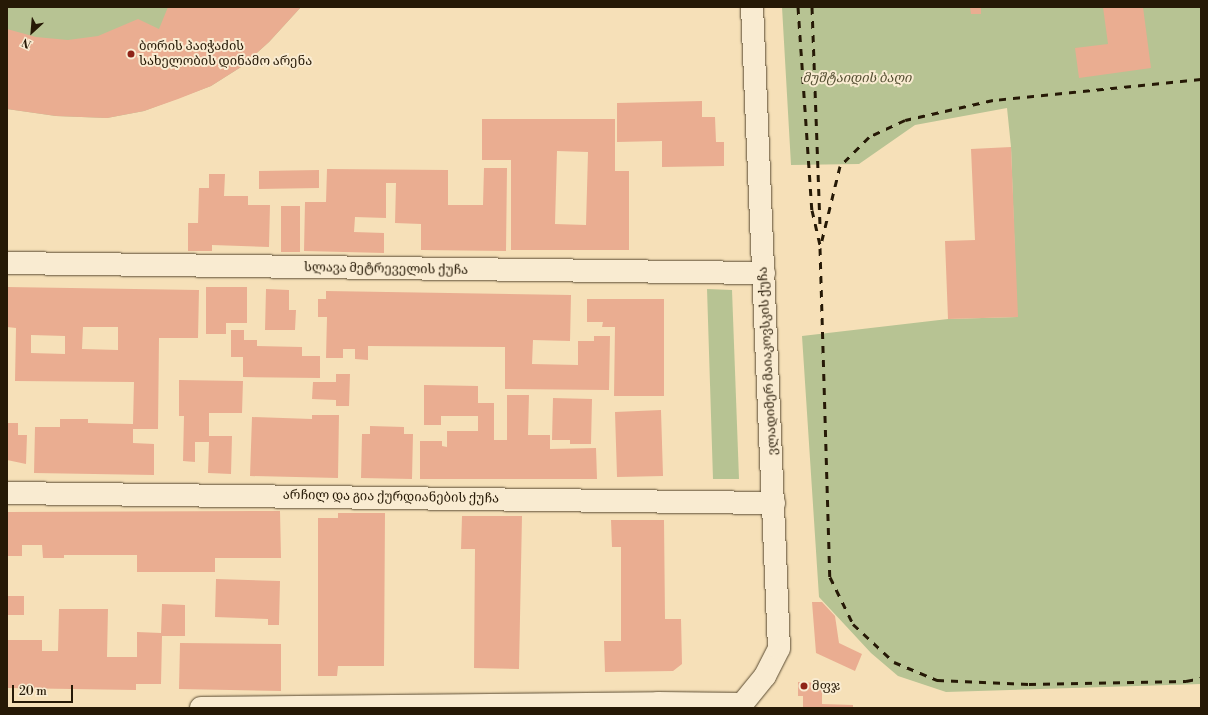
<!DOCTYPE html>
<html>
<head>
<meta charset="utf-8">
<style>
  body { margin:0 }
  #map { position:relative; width:1208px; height:715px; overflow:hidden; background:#f6e0b8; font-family:"Libre Bodoni","Noto Serif Georgian",serif }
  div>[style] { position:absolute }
  .green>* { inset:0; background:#b7c393 }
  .building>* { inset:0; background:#eaad91 }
  .roads { filter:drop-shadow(0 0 1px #5a4b32) drop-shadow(0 0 1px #5a4b32) }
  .street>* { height:22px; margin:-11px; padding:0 11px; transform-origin:11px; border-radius:11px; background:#f9ebd1 }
  .secondary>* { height:22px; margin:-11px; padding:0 11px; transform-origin:11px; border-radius:11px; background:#f9ebd1 }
  .rail>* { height:3px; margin-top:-1.5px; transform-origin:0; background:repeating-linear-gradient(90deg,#261906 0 7px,transparent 0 14px) }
  .dots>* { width:11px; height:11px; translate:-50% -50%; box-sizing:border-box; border:2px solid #f9ebd1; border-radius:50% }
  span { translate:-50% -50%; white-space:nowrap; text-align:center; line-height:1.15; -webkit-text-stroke:4px #f9ebd1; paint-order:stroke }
  .poi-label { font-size:13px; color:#261906 }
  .left { translate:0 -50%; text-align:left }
  .park-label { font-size:13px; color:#524c30; font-style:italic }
  .street-label { font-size:13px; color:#261906 }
  .frame { position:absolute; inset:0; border:8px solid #261906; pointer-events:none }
  .north { position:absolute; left:12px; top:12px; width:40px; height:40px; -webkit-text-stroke:3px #f9ebd1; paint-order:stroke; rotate:206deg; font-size:11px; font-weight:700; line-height:16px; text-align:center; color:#261906 }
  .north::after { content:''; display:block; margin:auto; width:14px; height:18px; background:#261906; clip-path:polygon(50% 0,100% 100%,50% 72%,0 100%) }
  .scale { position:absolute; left:12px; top:685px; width:61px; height:18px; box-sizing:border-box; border:2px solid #261906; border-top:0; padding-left:5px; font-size:12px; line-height:14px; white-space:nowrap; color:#261906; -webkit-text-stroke:3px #f9ebd1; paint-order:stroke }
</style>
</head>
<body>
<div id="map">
  <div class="green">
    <i style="clip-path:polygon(7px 7px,301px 7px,269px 42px,241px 67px,211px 86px,144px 111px,107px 118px,56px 116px,7px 109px)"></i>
    <i style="clip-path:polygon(782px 7px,1201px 7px,1201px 684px,946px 692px,898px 676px,871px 653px,819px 597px,802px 336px,948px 319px,1017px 317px,1011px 147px,1007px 108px,915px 125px,859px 164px,791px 165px)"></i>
    <i style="clip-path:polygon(707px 289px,732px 290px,739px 479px,713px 479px)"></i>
  </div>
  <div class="building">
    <i style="clip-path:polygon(168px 7px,301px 7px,269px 42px,241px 67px,211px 86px,178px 99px,144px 111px,107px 118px,56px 116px,7px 109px,7px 29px,36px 37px,68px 40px,98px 36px,138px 19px,159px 29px)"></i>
    <i style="clip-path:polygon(970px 7px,981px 7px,981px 14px,971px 14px)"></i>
    <i style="clip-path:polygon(1103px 7px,1143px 7px,1151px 68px,1079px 78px,1075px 48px,1108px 44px)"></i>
    <i style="clip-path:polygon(702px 101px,702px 117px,715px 117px,716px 142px,724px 142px,724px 166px,662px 167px,662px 141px,617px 142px,617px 103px)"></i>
    <i style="clip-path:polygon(evenodd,482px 119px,615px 119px,615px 171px,629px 171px,629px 250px,511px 250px,511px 160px,482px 160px,482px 119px,557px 151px,588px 152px,586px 225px,555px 224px,557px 151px)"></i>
    <i style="clip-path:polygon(1011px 147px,1018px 317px,948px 319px,945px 241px,975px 240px,971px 149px)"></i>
    <i style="clip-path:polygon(484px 168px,507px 168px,506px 251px,421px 250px,421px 224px,395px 223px,396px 183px,386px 183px,386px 218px,355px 217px,354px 232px,384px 233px,384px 253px,304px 251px,305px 202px,326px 202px,327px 169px,448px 170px,448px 205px,483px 205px)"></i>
    <i style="clip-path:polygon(319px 170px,319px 188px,259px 189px,259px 171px)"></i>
    <i style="clip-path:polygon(209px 174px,225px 174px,224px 196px,248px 196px,248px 205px,270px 205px,269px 247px,212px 245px,212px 251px,188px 251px,188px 223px,198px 223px,199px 188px,209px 188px)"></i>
    <i style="clip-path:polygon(281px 206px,300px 206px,300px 252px,281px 252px)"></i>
    <i style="clip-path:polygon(evenodd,7px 287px,199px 290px,198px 338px,159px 338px,158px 429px,133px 429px,133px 443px,154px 444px,154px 475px,34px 473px,35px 427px,60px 427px,60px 419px,88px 419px,88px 423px,133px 424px,134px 382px,15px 381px,16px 328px,7px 327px,7px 287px,83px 327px,118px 327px,118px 350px,82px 349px,83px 327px,7px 287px,31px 335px,65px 336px,65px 354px,31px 353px,31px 335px)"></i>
    <i style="clip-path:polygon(206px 287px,247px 287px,247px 323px,226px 323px,226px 334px,206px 334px)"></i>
    <i style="clip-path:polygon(266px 289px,289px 290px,289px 310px,296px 310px,295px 330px,265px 330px)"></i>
    <i style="clip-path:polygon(326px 291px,571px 295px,570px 341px,533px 340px,532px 364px,578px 365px,578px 341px,594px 341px,594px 336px,610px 336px,609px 390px,505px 389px,505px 347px,368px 346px,368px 360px,355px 359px,355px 349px,343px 349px,343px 358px,326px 358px,327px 317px,318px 317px,318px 299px,326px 299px)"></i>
    <i style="clip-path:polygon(587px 299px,664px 299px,664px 396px,614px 396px,615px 327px,602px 327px,603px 322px,587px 322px)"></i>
    <i style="clip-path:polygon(231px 330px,244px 330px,244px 340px,257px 340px,257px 346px,302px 347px,302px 356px,320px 356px,320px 378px,243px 377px,243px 357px,231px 357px)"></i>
    <i style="clip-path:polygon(336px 374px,350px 374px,349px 406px,336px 406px,336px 400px,312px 399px,313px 382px,336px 382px)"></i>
    <i style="clip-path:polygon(179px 380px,243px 381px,242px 413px,209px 413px,209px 436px,232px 436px,231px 474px,208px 473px,209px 442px,195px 442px,195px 462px,183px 461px,184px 416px,179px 416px)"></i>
    <i style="clip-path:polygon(424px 385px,478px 386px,478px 403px,494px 403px,494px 440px,507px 440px,507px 395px,529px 395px,528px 435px,550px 435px,550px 449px,596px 448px,597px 479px,420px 479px,420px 441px,442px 441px,442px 446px,447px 447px,447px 431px,478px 431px,478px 416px,441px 416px,441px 425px,424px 425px)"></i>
    <i style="clip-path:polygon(553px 398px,592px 399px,591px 444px,570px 444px,570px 440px,552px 440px)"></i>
    <i style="clip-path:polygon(661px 410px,663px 476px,617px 477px,615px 412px)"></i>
    <i style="clip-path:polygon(312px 415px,339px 415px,338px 478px,250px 476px,252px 417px,312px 419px)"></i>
    <i style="clip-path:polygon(7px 423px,18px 423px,18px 435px,27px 435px,26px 464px,7px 460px)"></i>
    <i style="clip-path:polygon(370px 426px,404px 427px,404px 434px,413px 434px,412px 479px,361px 478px,362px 434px,370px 434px)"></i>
    <i style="clip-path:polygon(280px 511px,281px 558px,215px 558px,215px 572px,137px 572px,137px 555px,64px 555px,64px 558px,43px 558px,42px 545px,22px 545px,22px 556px,7px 556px,7px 512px)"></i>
    <i style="clip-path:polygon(338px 513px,385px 513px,384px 666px,338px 666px,337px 676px,318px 676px,318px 518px,338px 518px)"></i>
    <i style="clip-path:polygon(462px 516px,522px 516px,519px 669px,474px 668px,475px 549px,461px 549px)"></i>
    <i style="clip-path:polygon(611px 520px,664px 520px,665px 619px,681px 619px,682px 664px,673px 671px,605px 672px,604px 641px,621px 641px,621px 547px,612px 547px)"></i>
    <i style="clip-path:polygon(216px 579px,280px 581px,279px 625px,268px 625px,268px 619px,215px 617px)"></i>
    <i style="clip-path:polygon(7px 596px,24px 596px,24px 615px,7px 615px)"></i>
    <i style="clip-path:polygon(812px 602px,822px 602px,835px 616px,839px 643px,862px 654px,855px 671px,816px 653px)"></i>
    <i style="clip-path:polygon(162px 604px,185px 605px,185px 636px,162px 636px,161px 684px,136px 684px,136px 690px,7px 688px,7px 640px,42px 640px,42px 651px,58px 651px,59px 609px,108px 609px,107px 657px,137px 657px,137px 632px,161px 633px)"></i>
    <i style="clip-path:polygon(180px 643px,281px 644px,281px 691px,179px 689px)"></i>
    <i style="clip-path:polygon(798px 682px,822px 683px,822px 704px,853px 705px,853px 708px,803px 708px,803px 696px,798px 696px)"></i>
  </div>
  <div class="roads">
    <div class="street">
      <i style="left:7px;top:263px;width:757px;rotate:0.76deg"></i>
      <i style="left:7px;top:493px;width:767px;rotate:0.75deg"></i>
      <i style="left:201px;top:708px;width:457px;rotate:-0.6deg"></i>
      <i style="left:658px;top:703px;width:85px;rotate:0.7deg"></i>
    </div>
    <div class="secondary">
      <i style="left:739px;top:708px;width:41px;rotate:-50.9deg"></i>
      <i style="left:765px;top:676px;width:31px;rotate:-63deg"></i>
      <i style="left:779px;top:648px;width:642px;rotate:-92.41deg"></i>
    </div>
  </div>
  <div class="rail">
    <i style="left:798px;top:7px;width:203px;rotate:86.1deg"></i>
    <i style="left:812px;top:210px;width:37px;rotate:77deg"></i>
    <i style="left:812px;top:7px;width:222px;rotate:87.9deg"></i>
    <i style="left:1201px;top:79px;width:209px;rotate:174.2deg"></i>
    <i style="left:993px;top:100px;width:90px;rotate:167.2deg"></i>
    <i style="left:905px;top:120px;width:40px;rotate:155deg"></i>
    <i style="left:869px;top:137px;width:41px;rotate:135deg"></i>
    <i style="left:840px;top:166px;width:84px;rotate:103.7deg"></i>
    <i style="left:820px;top:248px;width:329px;rotate:88.3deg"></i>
    <i style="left:830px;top:577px;width:52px;rotate:63.9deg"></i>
    <i style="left:853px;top:624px;width:56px;rotate:42.8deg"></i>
    <i style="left:894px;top:662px;width:47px;rotate:22.7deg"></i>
    <i style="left:937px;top:680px;width:92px;rotate:2.5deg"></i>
    <i style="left:1029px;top:684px;width:157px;rotate:-1.1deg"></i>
    <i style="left:1186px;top:681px;width:15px;rotate:-11deg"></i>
  </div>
  <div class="dots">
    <i style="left:131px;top:54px;background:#8f2418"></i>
    <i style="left:804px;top:686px;background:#8f2418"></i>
  </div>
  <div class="poi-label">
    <span class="left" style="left:139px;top:54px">ბორის პაიჭაძის<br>სახელობის დინამო არენა</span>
    <span class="left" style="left:812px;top:686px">მფჯ</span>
  </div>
  <div class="park-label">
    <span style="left:857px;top:78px">მუშტაიდის ბაღი</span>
  </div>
  <div class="street-label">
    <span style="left:386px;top:269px;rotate:1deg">სლავა მეტრეველის ქუჩა</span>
    <span style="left:768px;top:361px;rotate:-93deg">ვლადიმერ მაიაკოვსკის ქუჩა</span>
    <span style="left:391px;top:497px;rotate:1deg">არჩილ და გია ქურდიანების ქუჩა</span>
  </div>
  <div class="frame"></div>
  <div class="north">N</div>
  <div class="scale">20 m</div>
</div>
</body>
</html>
